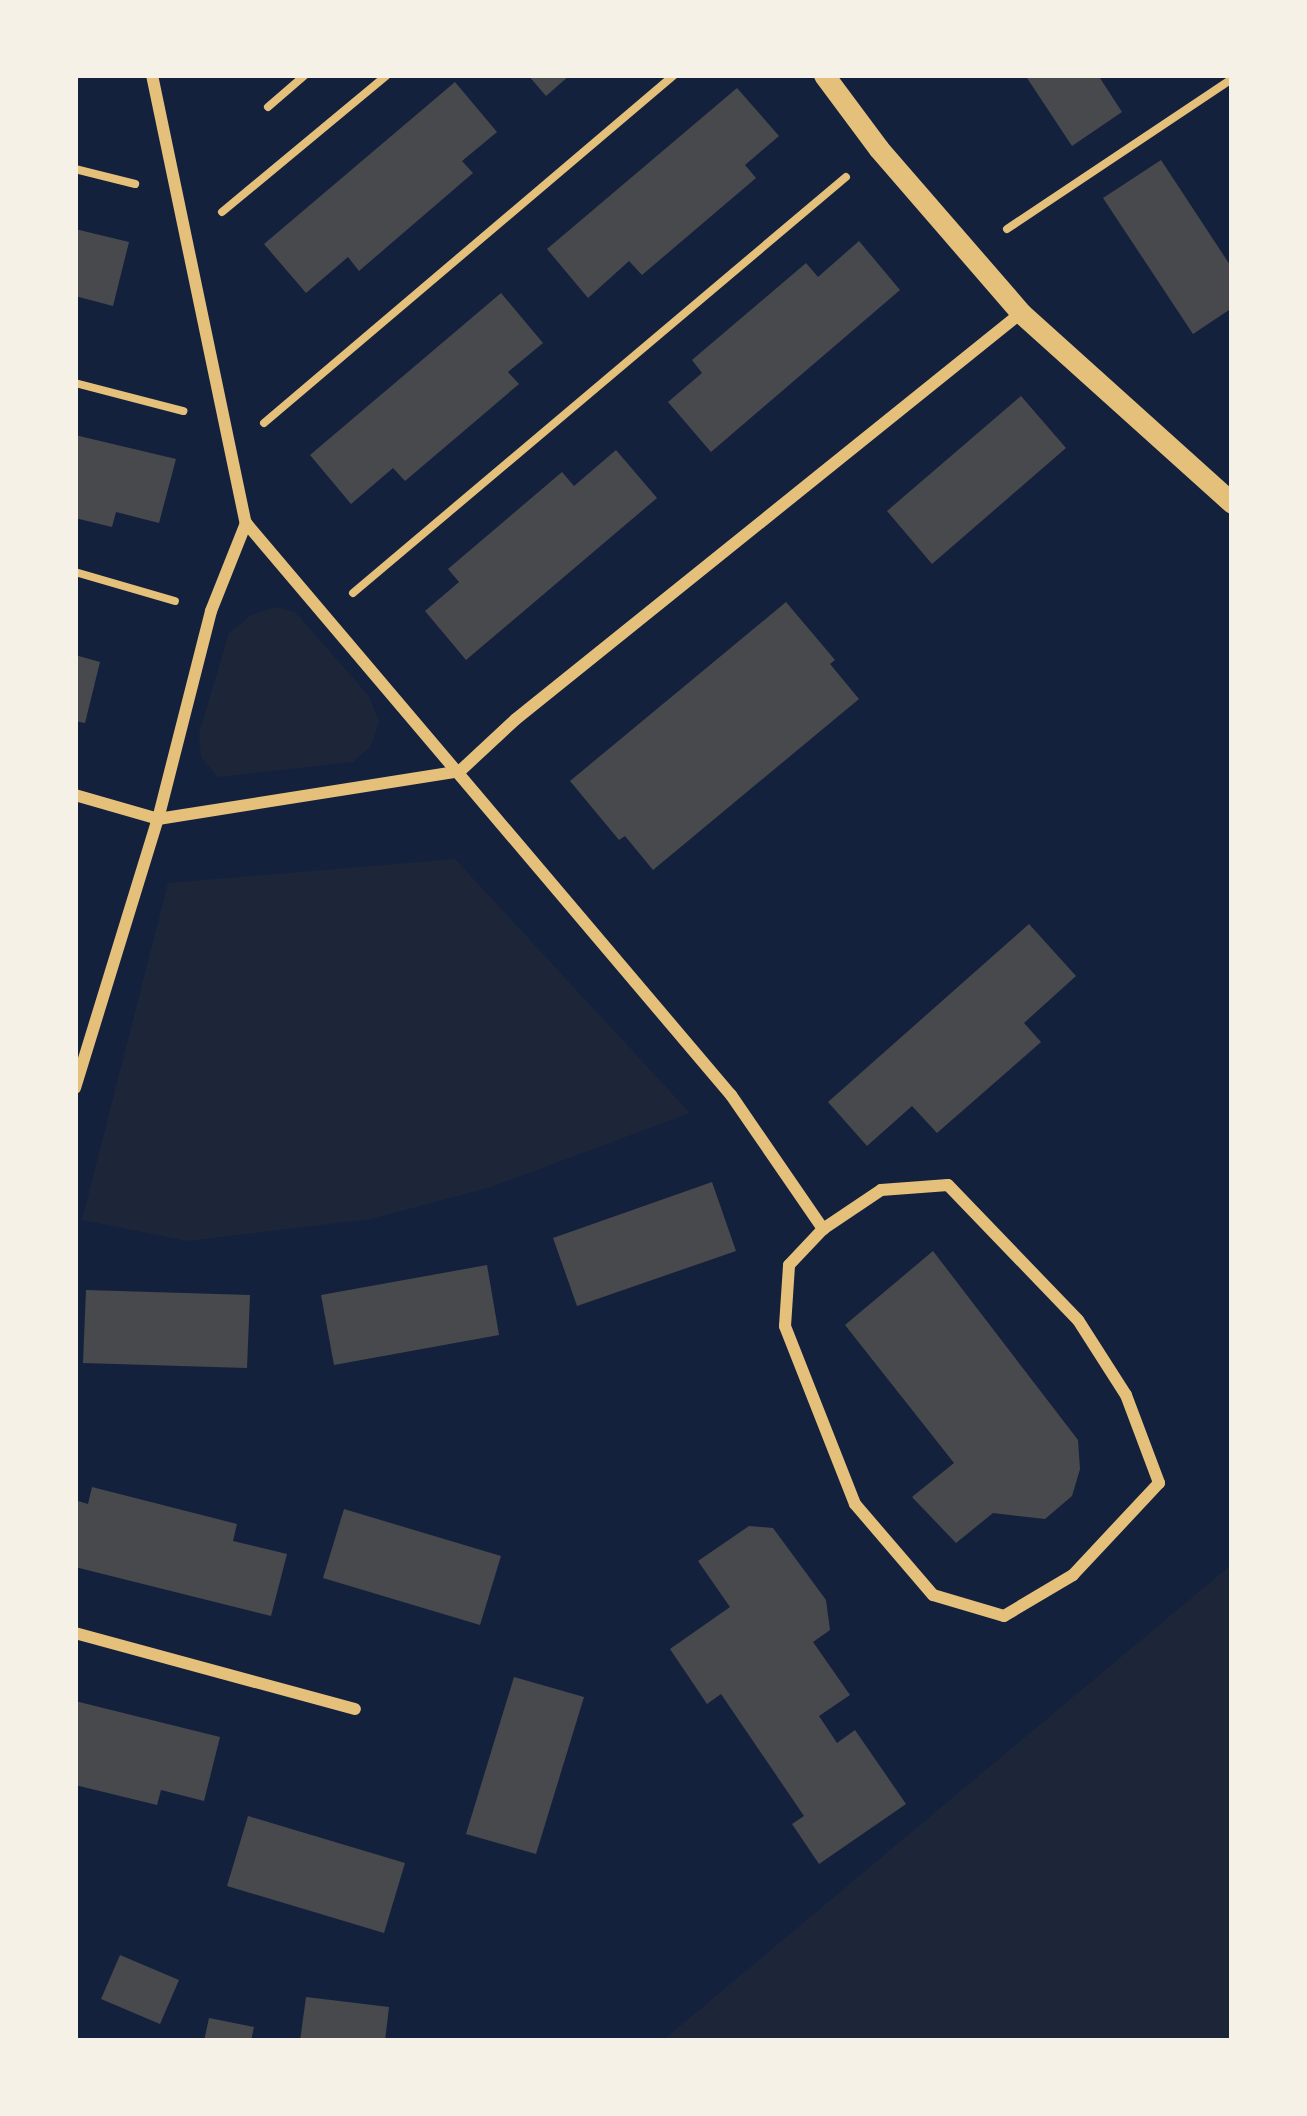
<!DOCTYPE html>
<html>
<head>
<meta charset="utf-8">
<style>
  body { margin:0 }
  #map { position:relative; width:1307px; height:2116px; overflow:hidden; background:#14213d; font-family:"Fira Sans",sans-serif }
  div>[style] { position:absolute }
  .green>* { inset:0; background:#1d2539 }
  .building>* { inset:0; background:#48494c }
  .path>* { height:8px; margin:-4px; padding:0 4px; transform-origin:4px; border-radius:4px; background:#e5c07b }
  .minor>* { height:12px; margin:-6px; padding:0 6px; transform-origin:6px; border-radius:6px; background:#e5c07b }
  .tertiary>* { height:21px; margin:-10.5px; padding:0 10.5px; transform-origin:10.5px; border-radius:10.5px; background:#e5c07b }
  span { translate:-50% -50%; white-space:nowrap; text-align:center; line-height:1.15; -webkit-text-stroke:12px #f6f1e7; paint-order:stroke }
  .frame { position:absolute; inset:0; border:78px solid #f6f1e7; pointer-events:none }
</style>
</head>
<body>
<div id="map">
  <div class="green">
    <i style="clip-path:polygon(276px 607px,295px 612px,369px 696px,379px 722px,371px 746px,353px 762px,218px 777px,201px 757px,199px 734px,229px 633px,251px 615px)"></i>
    <i style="clip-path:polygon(455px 859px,690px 1113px,491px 1187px,371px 1219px,187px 1241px,82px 1220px,168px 883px)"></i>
    <i style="clip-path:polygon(1232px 1564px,1232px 2041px,662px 2041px)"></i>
  </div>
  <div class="building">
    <i style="clip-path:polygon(528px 75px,570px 75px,546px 96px)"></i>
    <i style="clip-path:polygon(1025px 75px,1098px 75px,1122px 112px,1072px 146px)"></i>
    <i style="clip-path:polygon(455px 82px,497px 132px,462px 161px,473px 173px,359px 271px,348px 257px,306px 293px,264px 244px)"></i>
    <i style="clip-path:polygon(737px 88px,779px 136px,745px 165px,756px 178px,642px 275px,629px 261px,588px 298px,547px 249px)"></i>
    <i style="clip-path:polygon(1161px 160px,1232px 268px,1232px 308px,1193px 334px,1103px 198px)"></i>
    <i style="clip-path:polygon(75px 229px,129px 242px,113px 306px,75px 296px)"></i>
    <i style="clip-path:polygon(859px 241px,900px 290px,711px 452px,668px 402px,702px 373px,692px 360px,806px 263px,818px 277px)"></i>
    <i style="clip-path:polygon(501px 293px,543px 343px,508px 372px,519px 384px,405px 481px,393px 468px,351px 504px,310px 455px)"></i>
    <i style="clip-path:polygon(1021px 396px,1066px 448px,932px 564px,887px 511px)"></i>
    <i style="clip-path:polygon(75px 435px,176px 459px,159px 523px,116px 512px,112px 527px,75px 518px)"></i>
    <i style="clip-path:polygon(616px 450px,657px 498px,466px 660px,425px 611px,459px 582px,448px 569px,562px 472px,574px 486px)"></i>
    <i style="clip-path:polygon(786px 602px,835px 660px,830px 664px,859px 699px,653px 870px,625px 836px,619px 840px,570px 781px)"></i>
    <i style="clip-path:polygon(75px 655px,100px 662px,85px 723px,75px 721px)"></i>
    <i style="clip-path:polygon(1029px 924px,1076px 976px,1024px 1023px,1041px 1042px,937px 1133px,912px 1106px,867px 1146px,828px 1102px)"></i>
    <i style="clip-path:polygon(712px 1182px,736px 1251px,577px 1306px,553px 1238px)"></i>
    <i style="clip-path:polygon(933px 1251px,1078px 1440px,1080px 1469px,1072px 1496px,1045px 1519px,993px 1513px,956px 1543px,912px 1497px,954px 1463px,845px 1325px)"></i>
    <i style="clip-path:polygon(487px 1265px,499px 1335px,334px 1365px,321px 1295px)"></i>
    <i style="clip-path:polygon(86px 1290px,250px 1295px,247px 1368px,83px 1363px)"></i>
    <i style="clip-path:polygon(92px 1487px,237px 1524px,233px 1541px,287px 1554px,271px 1616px,75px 1567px,75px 1500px,88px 1504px)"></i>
    <i style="clip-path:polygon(344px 1509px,501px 1556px,480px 1625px,323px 1578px)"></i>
    <i style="clip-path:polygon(749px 1526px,773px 1528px,826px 1600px,830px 1630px,813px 1642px,850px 1695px,819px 1716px,837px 1743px,855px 1730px,906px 1804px,819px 1864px,792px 1824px,804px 1816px,721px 1694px,707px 1704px,670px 1649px,730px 1607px,698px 1561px)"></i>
    <i style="clip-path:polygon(514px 1677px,584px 1697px,536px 1854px,466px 1834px)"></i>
    <i style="clip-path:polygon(75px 1701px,220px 1737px,204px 1801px,161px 1790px,157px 1805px,75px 1785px)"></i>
    <i style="clip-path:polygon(248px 1816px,405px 1863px,384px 1933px,227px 1886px)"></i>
    <i style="clip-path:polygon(120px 1955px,179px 1980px,160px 2024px,101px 1999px)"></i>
    <i style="clip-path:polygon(306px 1997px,389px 2007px,385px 2041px,300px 2041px)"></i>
    <i style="clip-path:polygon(209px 2018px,254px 2027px,251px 2041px,204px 2041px)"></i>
  </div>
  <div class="path">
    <i style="left:268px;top:107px;width:49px;rotate:-40.9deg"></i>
    <i style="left:75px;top:169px;width:62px;rotate:14deg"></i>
    <i style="left:222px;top:212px;width:214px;rotate:-39.7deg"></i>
    <i style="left:1007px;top:229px;width:270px;rotate:-33.7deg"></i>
    <i style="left:75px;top:383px;width:112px;rotate:14.5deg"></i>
    <i style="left:264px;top:423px;width:538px;rotate:-40.32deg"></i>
    <i style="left:75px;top:572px;width:104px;rotate:16.2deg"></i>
    <i style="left:353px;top:593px;width:645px;rotate:-40.16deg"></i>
  </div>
  <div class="minor">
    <i style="left:152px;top:75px;width:458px;rotate:78.2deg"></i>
    <i style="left:246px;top:523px;width:750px;rotate:49.71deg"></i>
    <i style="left:731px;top:1095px;width:163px;rotate:55.5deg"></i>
    <i style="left:460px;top:771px;width:76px;rotate:-42.9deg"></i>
    <i style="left:516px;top:719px;width:648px;rotate:-38.8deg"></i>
    <i style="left:75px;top:795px;width:86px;rotate:16.1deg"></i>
    <i style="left:158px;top:819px;width:306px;rotate:-9deg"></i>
    <i style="left:75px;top:1088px;width:282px;rotate:-72.9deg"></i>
    <i style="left:158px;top:819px;width:215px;rotate:-75.7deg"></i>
    <i style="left:211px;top:611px;width:95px;rotate:-68.3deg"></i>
    <i style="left:948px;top:1185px;width:187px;rotate:46.1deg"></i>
    <i style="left:1078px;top:1320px;width:89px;rotate:57.4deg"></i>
    <i style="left:1126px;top:1395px;width:94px;rotate:69.4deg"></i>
    <i style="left:1159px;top:1483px;width:126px;rotate:133.1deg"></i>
    <i style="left:1073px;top:1575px;width:80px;rotate:149.3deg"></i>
    <i style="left:1004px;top:1616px;width:74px;rotate:-163.5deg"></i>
    <i style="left:933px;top:1595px;width:120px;rotate:-130.6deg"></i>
    <i style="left:855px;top:1504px;width:191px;rotate:-111.5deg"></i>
    <i style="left:785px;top:1326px;width:61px;rotate:-86.2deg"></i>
    <i style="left:789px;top:1265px;width:50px;rotate:-46.6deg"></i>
    <i style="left:823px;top:1229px;width:70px;rotate:-33.9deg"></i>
    <i style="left:881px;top:1190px;width:67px;rotate:-4.3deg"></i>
    <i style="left:75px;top:1633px;width:290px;rotate:15.2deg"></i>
  </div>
  <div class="tertiary">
    <i style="left:824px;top:75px;width:92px;rotate:53.4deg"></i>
    <i style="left:879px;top:149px;width:217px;rotate:49.1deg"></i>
    <i style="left:1021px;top:313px;width:284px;rotate:42deg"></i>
  </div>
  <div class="frame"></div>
</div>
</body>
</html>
